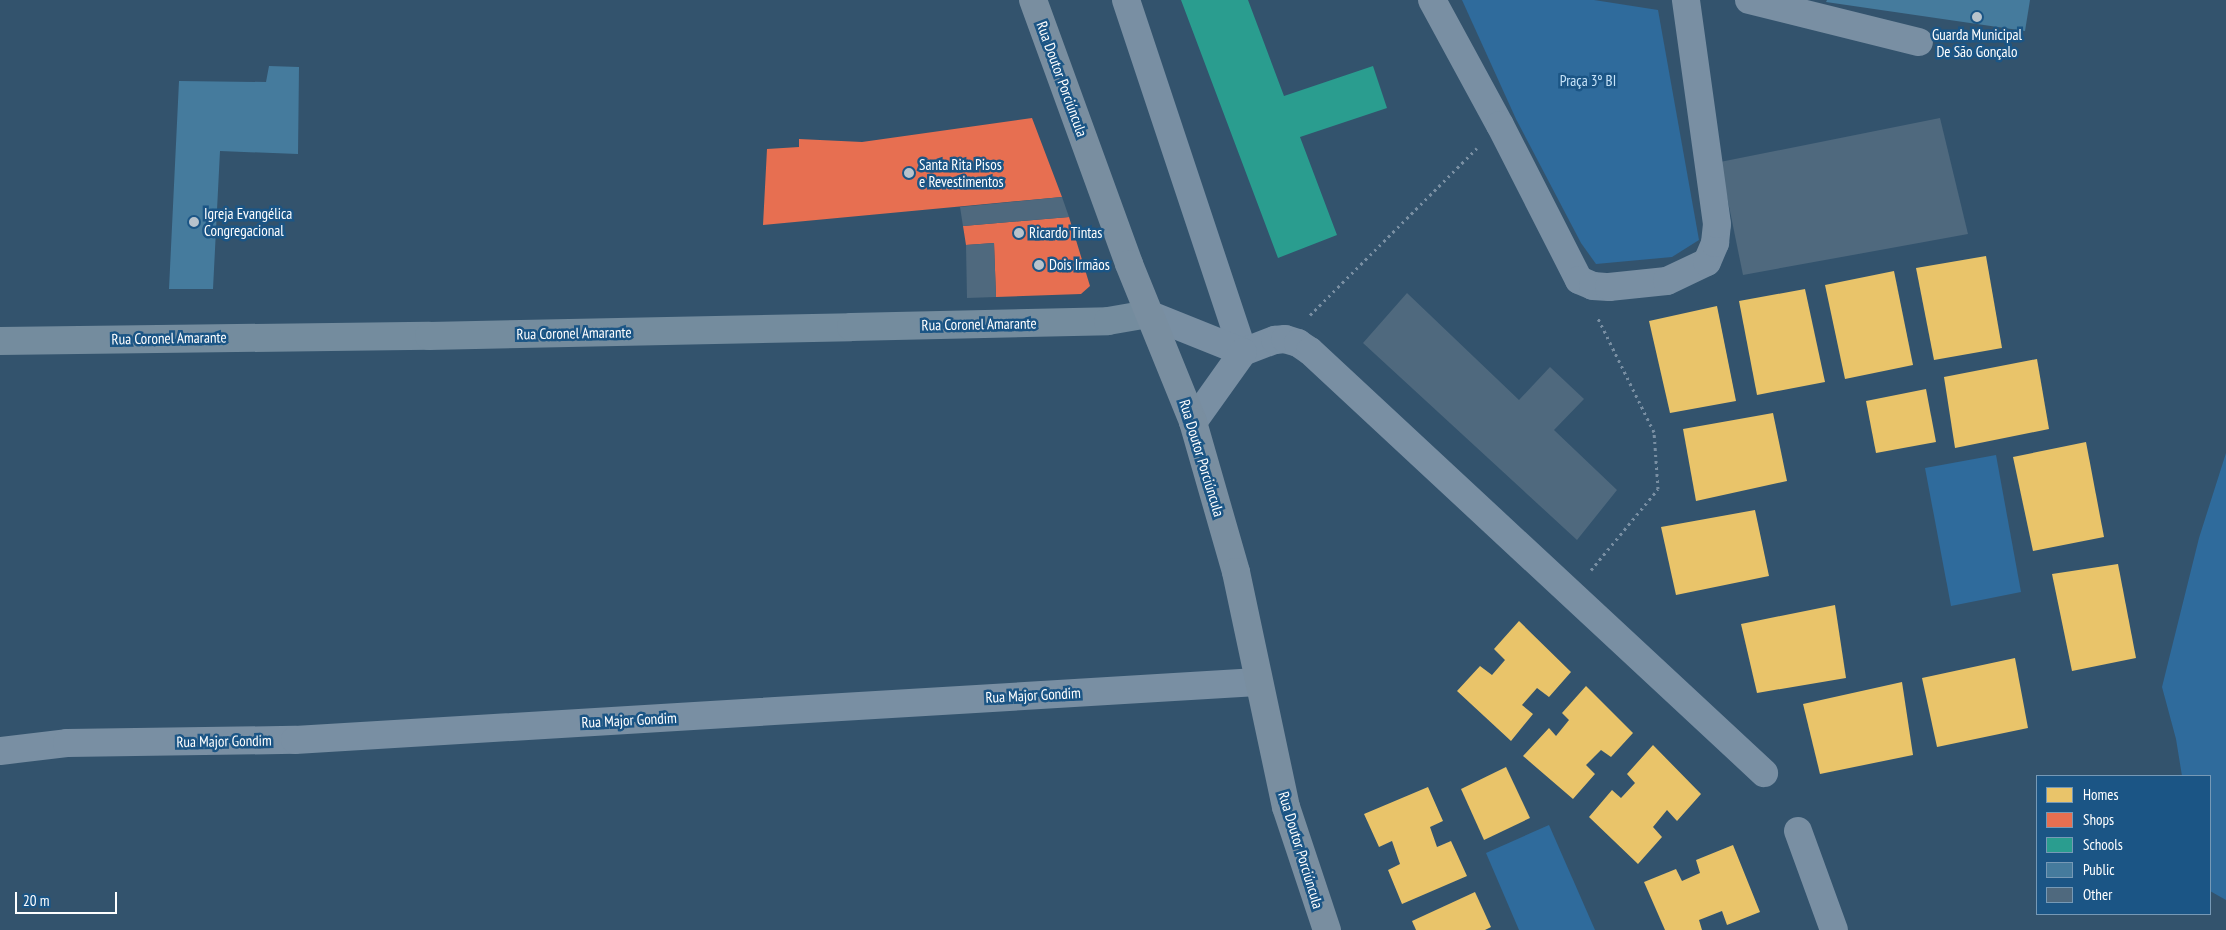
<!DOCTYPE html>
<html>
<head>
<meta charset="utf-8">
<style>
  body { margin:0 }
  #map { position:relative; width:2226px; height:930px; overflow:hidden; background:#33536d; font-family:"PT Sans Narrow",sans-serif }
  div>[style] { position:absolute }
  .green>* { inset:0; background:#2f6b9c }
  .homes>* { inset:0; background:#e9c46a }
  .shops>* { inset:0; background:#e76f51 }
  .schools>* { inset:0; background:#2a9d8f }
  .public>* { inset:0; background:#457b9d }
  .building>* { inset:0; background:#4f697e }
  .path>* { height:3px; margin-top:-1.5px; transform-origin:0; background:repeating-linear-gradient(90deg,#798fa3 0 2.5px,transparent 0 6.5px) }
  .minor>* { height:28px; margin:-14px; padding:0 14px; transform-origin:14px; border-radius:14px; background:#798fa3 }
  .secondary>* { height:28px; margin:-14px; padding:0 14px; transform-origin:14px; border-radius:14px; background:#748c9e }
  .primary>* { height:28px; margin:-14px; padding:0 14px; transform-origin:14px; border-radius:14px; background:#798ea0 }
  .dots>* { width:14px; height:14px; translate:-50% -50%; box-sizing:border-box; border:2px solid #1b5585; border-radius:50% }
  span { translate:-50% -50%; white-space:nowrap; text-align:center; line-height:1.15; -webkit-text-stroke:5px #1b5585; paint-order:stroke }
  .poi-label { font-size:15px; color:#fff }
  .left { translate:0 -50%; text-align:left }
  .street-label { font-size:15px; color:#fff }
  .park-label { font-size:15px; color:#c6e3f8 }
  .legend { position:absolute; left:2036px; top:775px; width:175px; height:140px; box-sizing:border-box; background:#1b5585; border:1px solid #7699b6; margin:0; padding:6px 9px; list-style:none; font-size:15px; color:#fff }
  .legend li { display:flex; align-items:center; gap:10px; height:25px }
  .legend b { width:25px; border:1px solid #7699b6 }
  .scale { position:absolute; left:15px; top:892px; width:102px; height:22px; box-sizing:border-box; border:2px solid #fff; border-top:0; padding-left:6px; font-size:15px; line-height:18px; white-space:nowrap; color:#fff; -webkit-text-stroke:4px #1b5585; paint-order:stroke }
</style>
</head>
<body>
<div id="map">
  <div class="green">
    <i style="clip-path:polygon(1462px 0,1594px 0,1658px 10px,1699px 240px,1672px 257px,1596px 264px,1581px 243px,1516px 119px)"></i>
    <i style="clip-path:polygon(2226px 453px,2226px 900px,2210px 891px,2210px 776px,2182px 776px,2176px 739px,2162px 687px,2199px 538px)"></i>
    <i style="clip-path:polygon(1996px 455px,2021px 592px,1951px 606px,1925px 468px)"></i>
    <i style="clip-path:polygon(1549px 825px,1595px 930px,1519px 930px,1486px 853px)"></i>
  </div>
  <div class="homes">
    <i style="clip-path:polygon(1986px 256px,2002px 348px,1934px 360px,1916px 268px)"></i>
    <i style="clip-path:polygon(1894px 271px,1913px 365px,1845px 379px,1825px 285px)"></i>
    <i style="clip-path:polygon(1805px 289px,1825px 382px,1757px 395px,1739px 301px)"></i>
    <i style="clip-path:polygon(1717px 306px,1736px 401px,1670px 413px,1649px 321px)"></i>
    <i style="clip-path:polygon(2037px 359px,2049px 429px,1955px 448px,1944px 377px)"></i>
    <i style="clip-path:polygon(1926px 389px,1936px 442px,1876px 453px,1866px 401px)"></i>
    <i style="clip-path:polygon(1773px 413px,1787px 481px,1696px 501px,1683px 429px)"></i>
    <i style="clip-path:polygon(2086px 442px,2104px 537px,2033px 551px,2013px 457px)"></i>
    <i style="clip-path:polygon(1755px 510px,1769px 576px,1676px 595px,1661px 527px)"></i>
    <i style="clip-path:polygon(2118px 564px,2136px 658px,2072px 671px,2052px 574px)"></i>
    <i style="clip-path:polygon(1835px 605px,1846px 678px,1757px 693px,1741px 624px)"></i>
    <i style="clip-path:polygon(1519px 621px,1571px 672px,1549px 697px,1537px 688px,1522px 705px,1533px 714px,1511px 741px,1457px 691px,1480px 666px,1492px 675px,1505px 660px,1494px 649px)"></i>
    <i style="clip-path:polygon(2015px 658px,2028px 728px,1937px 747px,1922px 678px)"></i>
    <i style="clip-path:polygon(1902px 682px,1913px 755px,1820px 774px,1803px 704px)"></i>
    <i style="clip-path:polygon(1586px 686px,1633px 733px,1611px 757px,1601px 750px,1586px 765px,1595px 774px,1573px 799px,1523px 756px,1549px 728px,1556px 736px,1569px 720px,1562px 713px)"></i>
    <i style="clip-path:polygon(1653px 745px,1701px 794px,1677px 821px,1667px 810px,1653px 827px,1662px 837px,1638px 864px,1589px 817px,1612px 790px,1621px 798px,1635px 783px,1627px 774px)"></i>
    <i style="clip-path:polygon(1506px 767px,1530px 818px,1484px 840px,1461px 789px)"></i>
    <i style="clip-path:polygon(1428px 787px,1443px 821px,1430px 827px,1437px 847px,1451px 841px,1467px 876px,1402px 904px,1388px 870px,1400px 864px,1392px 841px,1379px 847px,1364px 814px)"></i>
    <i style="clip-path:polygon(1733px 845px,1760px 912px,1727px 925px,1722px 911px,1699px 920px,1702px 930px,1665px 930px,1644px 882px,1676px 869px,1682px 881px,1700px 873px,1696px 860px)"></i>
    <i style="clip-path:polygon(1475px 892px,1491px 927px,1485px 930px,1416px 930px,1412px 921px)"></i>
  </div>
  <div class="shops">
    <i style="clip-path:polygon(1032px 118px,1062px 197px,763px 225px,767px 149px,799px 147px,799px 139px,862px 142px)"></i>
    <i style="clip-path:polygon(1069px 217px,1090px 286px,1081px 294px,996px 297px,994px 243px,966px 245px,963px 226px)"></i>
  </div>
  <div class="schools">
    <i style="clip-path:polygon(1181px 0,1248px 0,1284px 96px,1373px 66px,1387px 108px,1300px 137px,1337px 235px,1278px 258px)"></i>
  </div>
  <div class="public">
    <i style="clip-path:polygon(1827px 0,2030px 0,2025px 31px,1826px 2px)"></i>
    <i style="clip-path:polygon(269px 66px,299px 67px,298px 154px,220px 151px,213px 289px,169px 289px,179px 81px,266px 82px)"></i>
  </div>
  <div class="building">
    <i style="clip-path:polygon(1940px 118px,1968px 234px,1743px 275px,1720px 162px)"></i>
    <i style="clip-path:polygon(1062px 197px,1069px 217px,963px 226px,960px 207px)"></i>
    <i style="clip-path:polygon(994px 243px,996px 297px,967px 298px,966px 245px)"></i>
    <i style="clip-path:polygon(1407px 293px,1519px 400px,1550px 367px,1584px 399px,1554px 430px,1617px 490px,1577px 540px,1363px 343px)"></i>
  </div>
  <div class="path">
    <i style="left:1310px;top:315px;width:236px;rotate:-45deg"></i>
    <i style="left:1591px;top:570px;width:105px;rotate:-50.4deg"></i>
    <i style="left:1658px;top:489px;width:57px;rotate:-94deg"></i>
    <i style="left:1654px;top:432px;width:127px;rotate:-116.2deg"></i>
  </div>
  <div class="minor">
    <i style="left:1126px;top:0;width:371px;rotate:71.6deg"></i>
    <i style="left:1243px;top:352px;width:34px;rotate:-21deg"></i>
    <i style="left:1275px;top:340px;width:10px;rotate:-6deg"></i>
    <i style="left:1285px;top:339px;width:14px;rotate:17deg"></i>
    <i style="left:1298px;top:343px;width:14px;rotate:34deg"></i>
    <i style="left:1310px;top:351px;width:620px;rotate:42.91deg"></i>
    <i style="left:1432px;top:0;width:142px;rotate:61.5deg"></i>
    <i style="left:1500px;top:125px;width:174px;rotate:63deg"></i>
    <i style="left:1579px;top:280px;width:15px;rotate:23deg"></i>
    <i style="left:1593px;top:286px;width:16px;rotate:4deg"></i>
    <i style="left:1609px;top:287px;width:58px;rotate:-5.9deg"></i>
    <i style="left:1667px;top:281px;width:44px;rotate:-25.4deg"></i>
    <i style="left:1707px;top:262px;width:21px;rotate:-67deg"></i>
    <i style="left:1715px;top:243px;width:19px;rotate:-84deg"></i>
    <i style="left:1717px;top:224px;width:226px;rotate:-97.9deg"></i>
    <i style="left:1749px;top:0;width:175px;rotate:13.9deg"></i>
    <i style="left:1148px;top:314px;width:102px;rotate:21.8deg"></i>
    <i style="left:1243px;top:352px;width:86px;rotate:125.5deg"></i>
    <i style="left:0;top:751px;width:67px;rotate:-6.8deg"></i>
    <i style="left:67px;top:743px;width:228px;rotate:-0.8deg"></i>
    <i style="left:295px;top:740px;width:964px;rotate:-3.45deg"></i>
    <i style="left:1798px;top:831px;width:105px;rotate:70deg"></i>
  </div>
  <div class="secondary">
    <i style="left:0;top:341px;width:429px;rotate:-0.7deg"></i>
    <i style="left:429px;top:336px;width:422px;rotate:-1.2deg"></i>
    <i style="left:851px;top:327px;width:257px;rotate:-1.3deg"></i>
    <i style="left:1108px;top:321px;width:41px;rotate:-9.9deg"></i>
  </div>
  <div class="primary">
    <i style="left:1033px;top:0;width:281px;rotate:70deg"></i>
    <i style="left:1129px;top:264px;width:170px;rotate:67.9deg"></i>
    <i style="left:1193px;top:422px;width:156px;rotate:74deg"></i>
    <i style="left:1236px;top:572px;width:240px;rotate:78deg"></i>
    <i style="left:1286px;top:807px;width:130px;rotate:71.6deg"></i>
  </div>
  <div class="dots">
    <i style="left:1977px;top:17px;background:#b8c3cc"></i>
    <i style="left:909px;top:173px;background:#b8c3cc"></i>
    <i style="left:194px;top:222px;background:#b8c3cc"></i>
    <i style="left:1019px;top:233px;background:#b8c3cc"></i>
    <i style="left:1039px;top:265px;background:#b8c3cc"></i>
  </div>
  <div class="poi-label">
    <span style="left:1977px;top:43px">Guarda Municipal<br>De São Gonçalo</span>
    <span class="left" style="left:919px;top:173px">Santa Rita Pisos<br>e Revestimentos</span>
    <span class="left" style="left:204px;top:222px">Igreja Evangélica<br>Congregacional</span>
    <span class="left" style="left:1029px;top:233px">Ricardo Tintas</span>
    <span class="left" style="left:1049px;top:265px">Dois Irmãos</span>
  </div>
  <div class="street-label">
    <span style="left:1062px;top:79px;rotate:70deg">Rua Doutor Porciúncula</span>
    <span style="left:979px;top:324px;rotate:-1deg">Rua Coronel Amarante</span>
    <span style="left:574px;top:333px;rotate:-1deg">Rua Coronel Amarante</span>
    <span style="left:169px;top:338px;rotate:-1deg">Rua Coronel Amarante</span>
    <span style="left:1202px;top:458px;rotate:73deg">Rua Doutor Porciúncula</span>
    <span style="left:1033px;top:695px;rotate:-3deg">Rua Major Gondim</span>
    <span style="left:629px;top:720px;rotate:-3deg">Rua Major Gondim</span>
    <span style="left:224px;top:741px;rotate:-1deg">Rua Major Gondim</span>
    <span style="left:1301px;top:850px;rotate:73deg">Rua Doutor Porciúncula</span>
  </div>
  <div class="park-label">
    <span style="left:1588px;top:81px">Praça 3º BI</span>
  </div>
  <ul class="legend">
  <li><b style="height:14px;background:#e9c46a"></b>Homes</li>
  <li><b style="height:14px;background:#e76f51"></b>Shops</li>
  <li><b style="height:14px;background:#2a9d8f"></b>Schools</li>
  <li><b style="height:14px;background:#457b9d"></b>Public</li>
  <li><b style="height:14px;background:#4f697e"></b>Other</li>
  </ul>
  <div class="scale">20 m</div>
</div>
</body>
</html>
